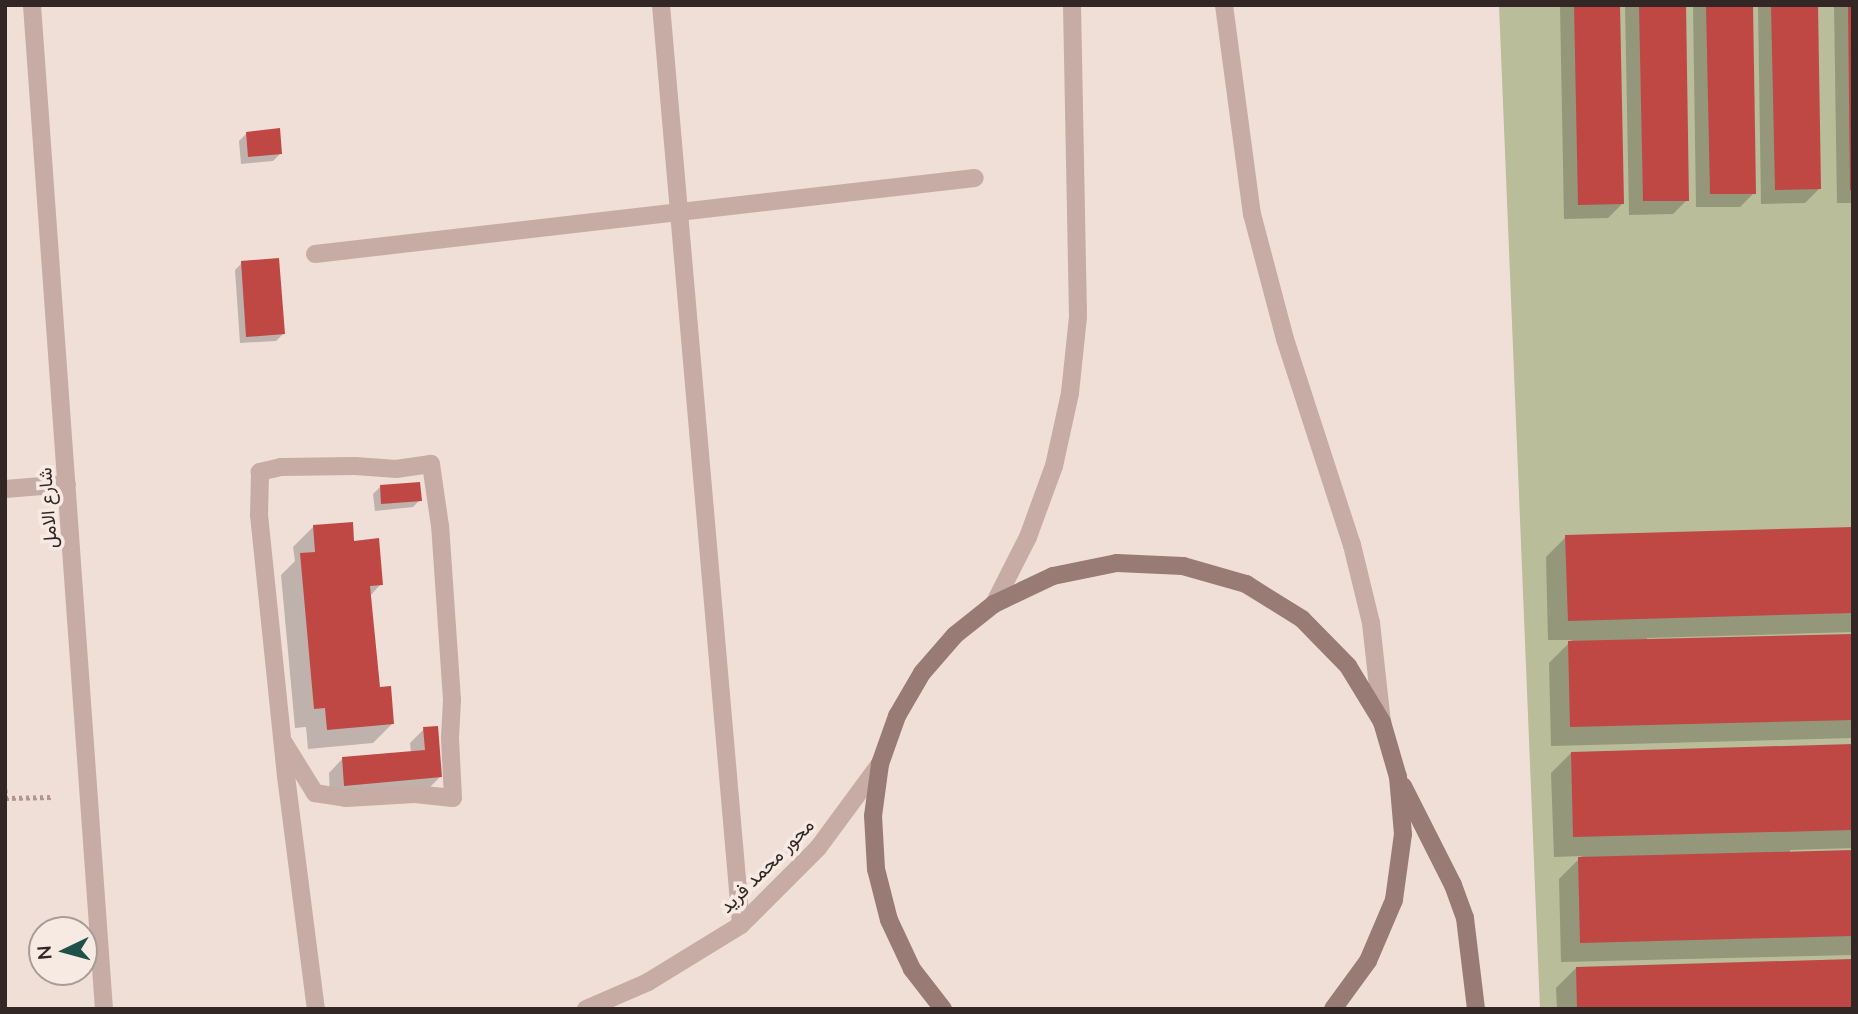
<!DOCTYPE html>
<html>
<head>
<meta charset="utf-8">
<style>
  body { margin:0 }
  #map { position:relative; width:1858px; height:1014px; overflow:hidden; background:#efdfd7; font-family:Mulish,Vazirmatn,sans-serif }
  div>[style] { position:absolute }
  .green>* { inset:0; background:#b9bd99 }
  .shadow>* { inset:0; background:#0003 }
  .building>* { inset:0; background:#bf4845 }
  .path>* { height:4.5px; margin-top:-2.25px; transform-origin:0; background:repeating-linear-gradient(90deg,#b2968f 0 3.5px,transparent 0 7px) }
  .service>* { height:18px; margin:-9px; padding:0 9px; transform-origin:9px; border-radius:9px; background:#c6aca4 }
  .minor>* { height:18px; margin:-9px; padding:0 9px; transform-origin:9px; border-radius:9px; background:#c6aca4 }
  .tertiary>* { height:18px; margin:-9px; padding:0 9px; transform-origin:9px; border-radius:9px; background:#c6aca4 }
  .secondary>* { height:18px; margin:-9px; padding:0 9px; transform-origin:9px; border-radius:9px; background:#997b76 }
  span { translate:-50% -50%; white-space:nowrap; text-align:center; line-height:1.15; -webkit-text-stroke:7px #f7eae3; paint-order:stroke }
  .street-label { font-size:19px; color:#322725 }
  .frame { position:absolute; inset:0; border:7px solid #322725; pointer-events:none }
  .north { position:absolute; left:28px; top:916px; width:70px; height:70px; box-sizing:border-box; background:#f7eae3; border:2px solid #a89c97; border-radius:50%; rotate:265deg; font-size:19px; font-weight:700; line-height:28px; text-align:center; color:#322725 }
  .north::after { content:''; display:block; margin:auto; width:24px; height:32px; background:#1e5149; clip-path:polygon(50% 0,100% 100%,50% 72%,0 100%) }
</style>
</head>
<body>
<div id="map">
  <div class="green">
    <i style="clip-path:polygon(1499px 5px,1853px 5px,1853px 1009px,1540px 1009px)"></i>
  </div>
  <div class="shadow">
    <i style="clip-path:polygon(1560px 5px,1619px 5px,1622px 204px,1608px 218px,1564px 219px)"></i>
    <i style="clip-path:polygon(1625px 5px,1684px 5px,1687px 200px,1673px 214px,1629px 215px)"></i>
    <i style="clip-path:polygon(1693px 5px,1751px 5px,1754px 193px,1740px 207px,1696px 207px)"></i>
    <i style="clip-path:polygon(1758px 5px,1816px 5px,1819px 189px,1805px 203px,1761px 204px)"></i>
    <i style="clip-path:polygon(1834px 5px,1853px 5px,1853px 203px,1837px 203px)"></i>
    <i style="clip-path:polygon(246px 134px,280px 154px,273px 161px,241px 164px,239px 141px)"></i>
    <i style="clip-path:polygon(242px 263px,283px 334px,276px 341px,240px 343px,235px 270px)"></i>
    <i style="clip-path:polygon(380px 487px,420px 500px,413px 507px,375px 511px,373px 494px)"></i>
    <i style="clip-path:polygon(313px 527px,353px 543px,381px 584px,370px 596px,378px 689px,393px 723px,373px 743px,308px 749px,306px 727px,295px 728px,281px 575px,295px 561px,293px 547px)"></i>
    <i style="clip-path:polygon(1853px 529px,1853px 632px,1647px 638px,1647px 641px,1853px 636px,1853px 738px,1551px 746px,1549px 663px,1572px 640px,1548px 640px,1546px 557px,1566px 537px)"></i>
    <i style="clip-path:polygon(424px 729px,440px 777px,426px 791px,330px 799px,329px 773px,343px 758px,411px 753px,410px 743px)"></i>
    <i style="clip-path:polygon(1853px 746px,1853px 848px,1790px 850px,1790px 853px,1853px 852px,1853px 955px,1561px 962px,1559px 879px,1582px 856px,1554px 857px,1551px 773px,1571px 753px)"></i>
    <i style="clip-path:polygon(1576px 968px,1853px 1009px,1557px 1009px,1556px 988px)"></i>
  </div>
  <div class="building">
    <i style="clip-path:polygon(1574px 5px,1620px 5px,1624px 204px,1578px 205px)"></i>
    <i style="clip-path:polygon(1639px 5px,1686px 5px,1689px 201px,1643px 201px)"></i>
    <i style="clip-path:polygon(1706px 5px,1753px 5px,1756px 194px,1710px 194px)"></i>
    <i style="clip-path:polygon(1771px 5px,1818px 5px,1821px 189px,1775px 190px)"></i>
    <i style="clip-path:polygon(1848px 5px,1853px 5px,1853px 190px,1850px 190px)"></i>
    <i style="clip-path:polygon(280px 128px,282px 154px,248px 157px,246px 132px)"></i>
    <i style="clip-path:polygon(279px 258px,285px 334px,246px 337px,241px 261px)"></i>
    <i style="clip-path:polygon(420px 482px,422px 501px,381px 504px,380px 485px)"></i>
    <i style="clip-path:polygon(353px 522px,354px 541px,379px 538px,383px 585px,370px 586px,380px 687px,391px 686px,394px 724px,327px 730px,325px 708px,314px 709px,300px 553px,315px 552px,313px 525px)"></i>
    <i style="clip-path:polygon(1853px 527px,1853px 613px,1568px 621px,1565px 535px)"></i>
    <i style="clip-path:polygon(1853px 634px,1853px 720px,1570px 727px,1568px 641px)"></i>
    <i style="clip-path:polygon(438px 726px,442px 777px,344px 786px,342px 757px,425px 750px,423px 727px)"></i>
    <i style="clip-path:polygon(1853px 744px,1853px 830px,1573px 837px,1571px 752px)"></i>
    <i style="clip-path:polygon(1853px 850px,1853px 936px,1580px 943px,1578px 857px)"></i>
    <i style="clip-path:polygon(1853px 959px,1853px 1009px,1577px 1009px,1576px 967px)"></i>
  </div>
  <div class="path">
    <i style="left:5px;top:789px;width:9px;rotate:84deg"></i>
    <i style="left:5px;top:798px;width:48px;rotate:-1.2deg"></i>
  </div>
  <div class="service">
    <i style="left:661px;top:5px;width:923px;rotate:85.03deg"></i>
    <i style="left:315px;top:254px;width:664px;rotate:-6.57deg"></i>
    <i style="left:284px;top:743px;width:59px;rotate:58.2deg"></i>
    <i style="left:315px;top:793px;width:31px;rotate:9deg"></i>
    <i style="left:346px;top:798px;width:69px;rotate:-3.3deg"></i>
    <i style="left:415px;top:794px;width:38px;rotate:6deg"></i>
    <i style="left:453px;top:798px;width:60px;rotate:-92.9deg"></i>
    <i style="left:450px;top:738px;width:38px;rotate:-87deg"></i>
    <i style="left:452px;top:700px;width:174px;rotate:-93.9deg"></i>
    <i style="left:440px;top:526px;width:63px;rotate:-98.3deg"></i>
    <i style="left:431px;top:464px;width:34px;rotate:172deg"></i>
    <i style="left:397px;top:469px;width:42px;rotate:-175.9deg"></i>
    <i style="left:355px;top:466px;width:74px;rotate:179.2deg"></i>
    <i style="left:281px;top:467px;width:22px;rotate:167deg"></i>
    <i style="left:260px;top:472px;width:43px;rotate:91.3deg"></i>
    <i style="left:259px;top:515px;width:262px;rotate:84.1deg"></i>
    <i style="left:286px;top:776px;width:235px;rotate:82.7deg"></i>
  </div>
  <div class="minor">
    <i style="left:32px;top:5px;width:1007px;rotate:85.9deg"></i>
    <i style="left:5px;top:489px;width:62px;rotate:-4.6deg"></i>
  </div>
  <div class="tertiary">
    <i style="left:1224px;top:5px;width:211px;rotate:82.4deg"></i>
    <i style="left:1252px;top:214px;width:129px;rotate:75.2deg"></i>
    <i style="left:1285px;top:339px;width:217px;rotate:72deg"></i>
    <i style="left:1352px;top:545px;width:80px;rotate:76.3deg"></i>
    <i style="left:1371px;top:623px;width:100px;rotate:83.7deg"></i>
    <i style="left:994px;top:604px;width:75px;rotate:-63.1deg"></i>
    <i style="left:1028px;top:537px;width:76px;rotate:-69.9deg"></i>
    <i style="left:1054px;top:466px;width:75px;rotate:-77.6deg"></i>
    <i style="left:1070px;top:393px;width:76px;rotate:-84deg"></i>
    <i style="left:1078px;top:317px;width:312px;rotate:-91.1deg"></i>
    <i style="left:586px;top:1009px;width:68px;rotate:-23.5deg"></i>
    <i style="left:648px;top:982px;width:109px;rotate:-31.5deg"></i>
    <i style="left:741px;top:925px;width:109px;rotate:-45deg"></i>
    <i style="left:818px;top:848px;width:104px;rotate:-53.6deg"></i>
  </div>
  <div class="secondary">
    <i style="left:1403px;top:786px;width:111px;rotate:63.2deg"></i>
    <i style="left:1453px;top:885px;width:35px;rotate:70deg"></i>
    <i style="left:1465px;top:918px;width:92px;rotate:83.1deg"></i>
    <i style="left:943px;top:1009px;width:51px;rotate:-127.8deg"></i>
    <i style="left:912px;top:969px;width:54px;rotate:-115.1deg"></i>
    <i style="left:889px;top:920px;width:53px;rotate:-104.3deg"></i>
    <i style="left:876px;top:869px;width:53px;rotate:-93.2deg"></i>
    <i style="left:873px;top:816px;width:52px;rotate:-82.3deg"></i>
    <i style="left:880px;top:764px;width:51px;rotate:-70.5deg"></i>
    <i style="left:897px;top:716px;width:50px;rotate:-59.8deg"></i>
    <i style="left:922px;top:673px;width:50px;rotate:-49deg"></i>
    <i style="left:955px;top:635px;width:50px;rotate:-38.5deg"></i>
    <i style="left:994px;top:604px;width:65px;rotate:-25.4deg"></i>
    <i style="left:1053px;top:576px;width:65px;rotate:-11.5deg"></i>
    <i style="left:1117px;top:563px;width:66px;rotate:2.6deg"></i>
    <i style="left:1183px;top:566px;width:66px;rotate:15.9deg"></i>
    <i style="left:1246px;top:584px;width:66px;rotate:32deg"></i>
    <i style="left:1302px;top:619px;width:66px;rotate:45.6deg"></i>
    <i style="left:1348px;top:666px;width:66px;rotate:58.7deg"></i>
    <i style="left:1382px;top:722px;width:57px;rotate:73.8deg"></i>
    <i style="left:1398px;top:777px;width:57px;rotate:85deg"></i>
    <i style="left:1403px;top:834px;width:67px;rotate:97.8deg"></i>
    <i style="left:1394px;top:900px;width:66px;rotate:113.1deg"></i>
    <i style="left:1368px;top:961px;width:59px;rotate:126.1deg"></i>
  </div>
  <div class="street-label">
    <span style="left:48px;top:508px;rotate:-94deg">شارع الامل</span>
    <span style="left:767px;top:866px;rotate:-45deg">محور محمد فريد</span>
  </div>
  <div class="frame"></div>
  <div class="north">N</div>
</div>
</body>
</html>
